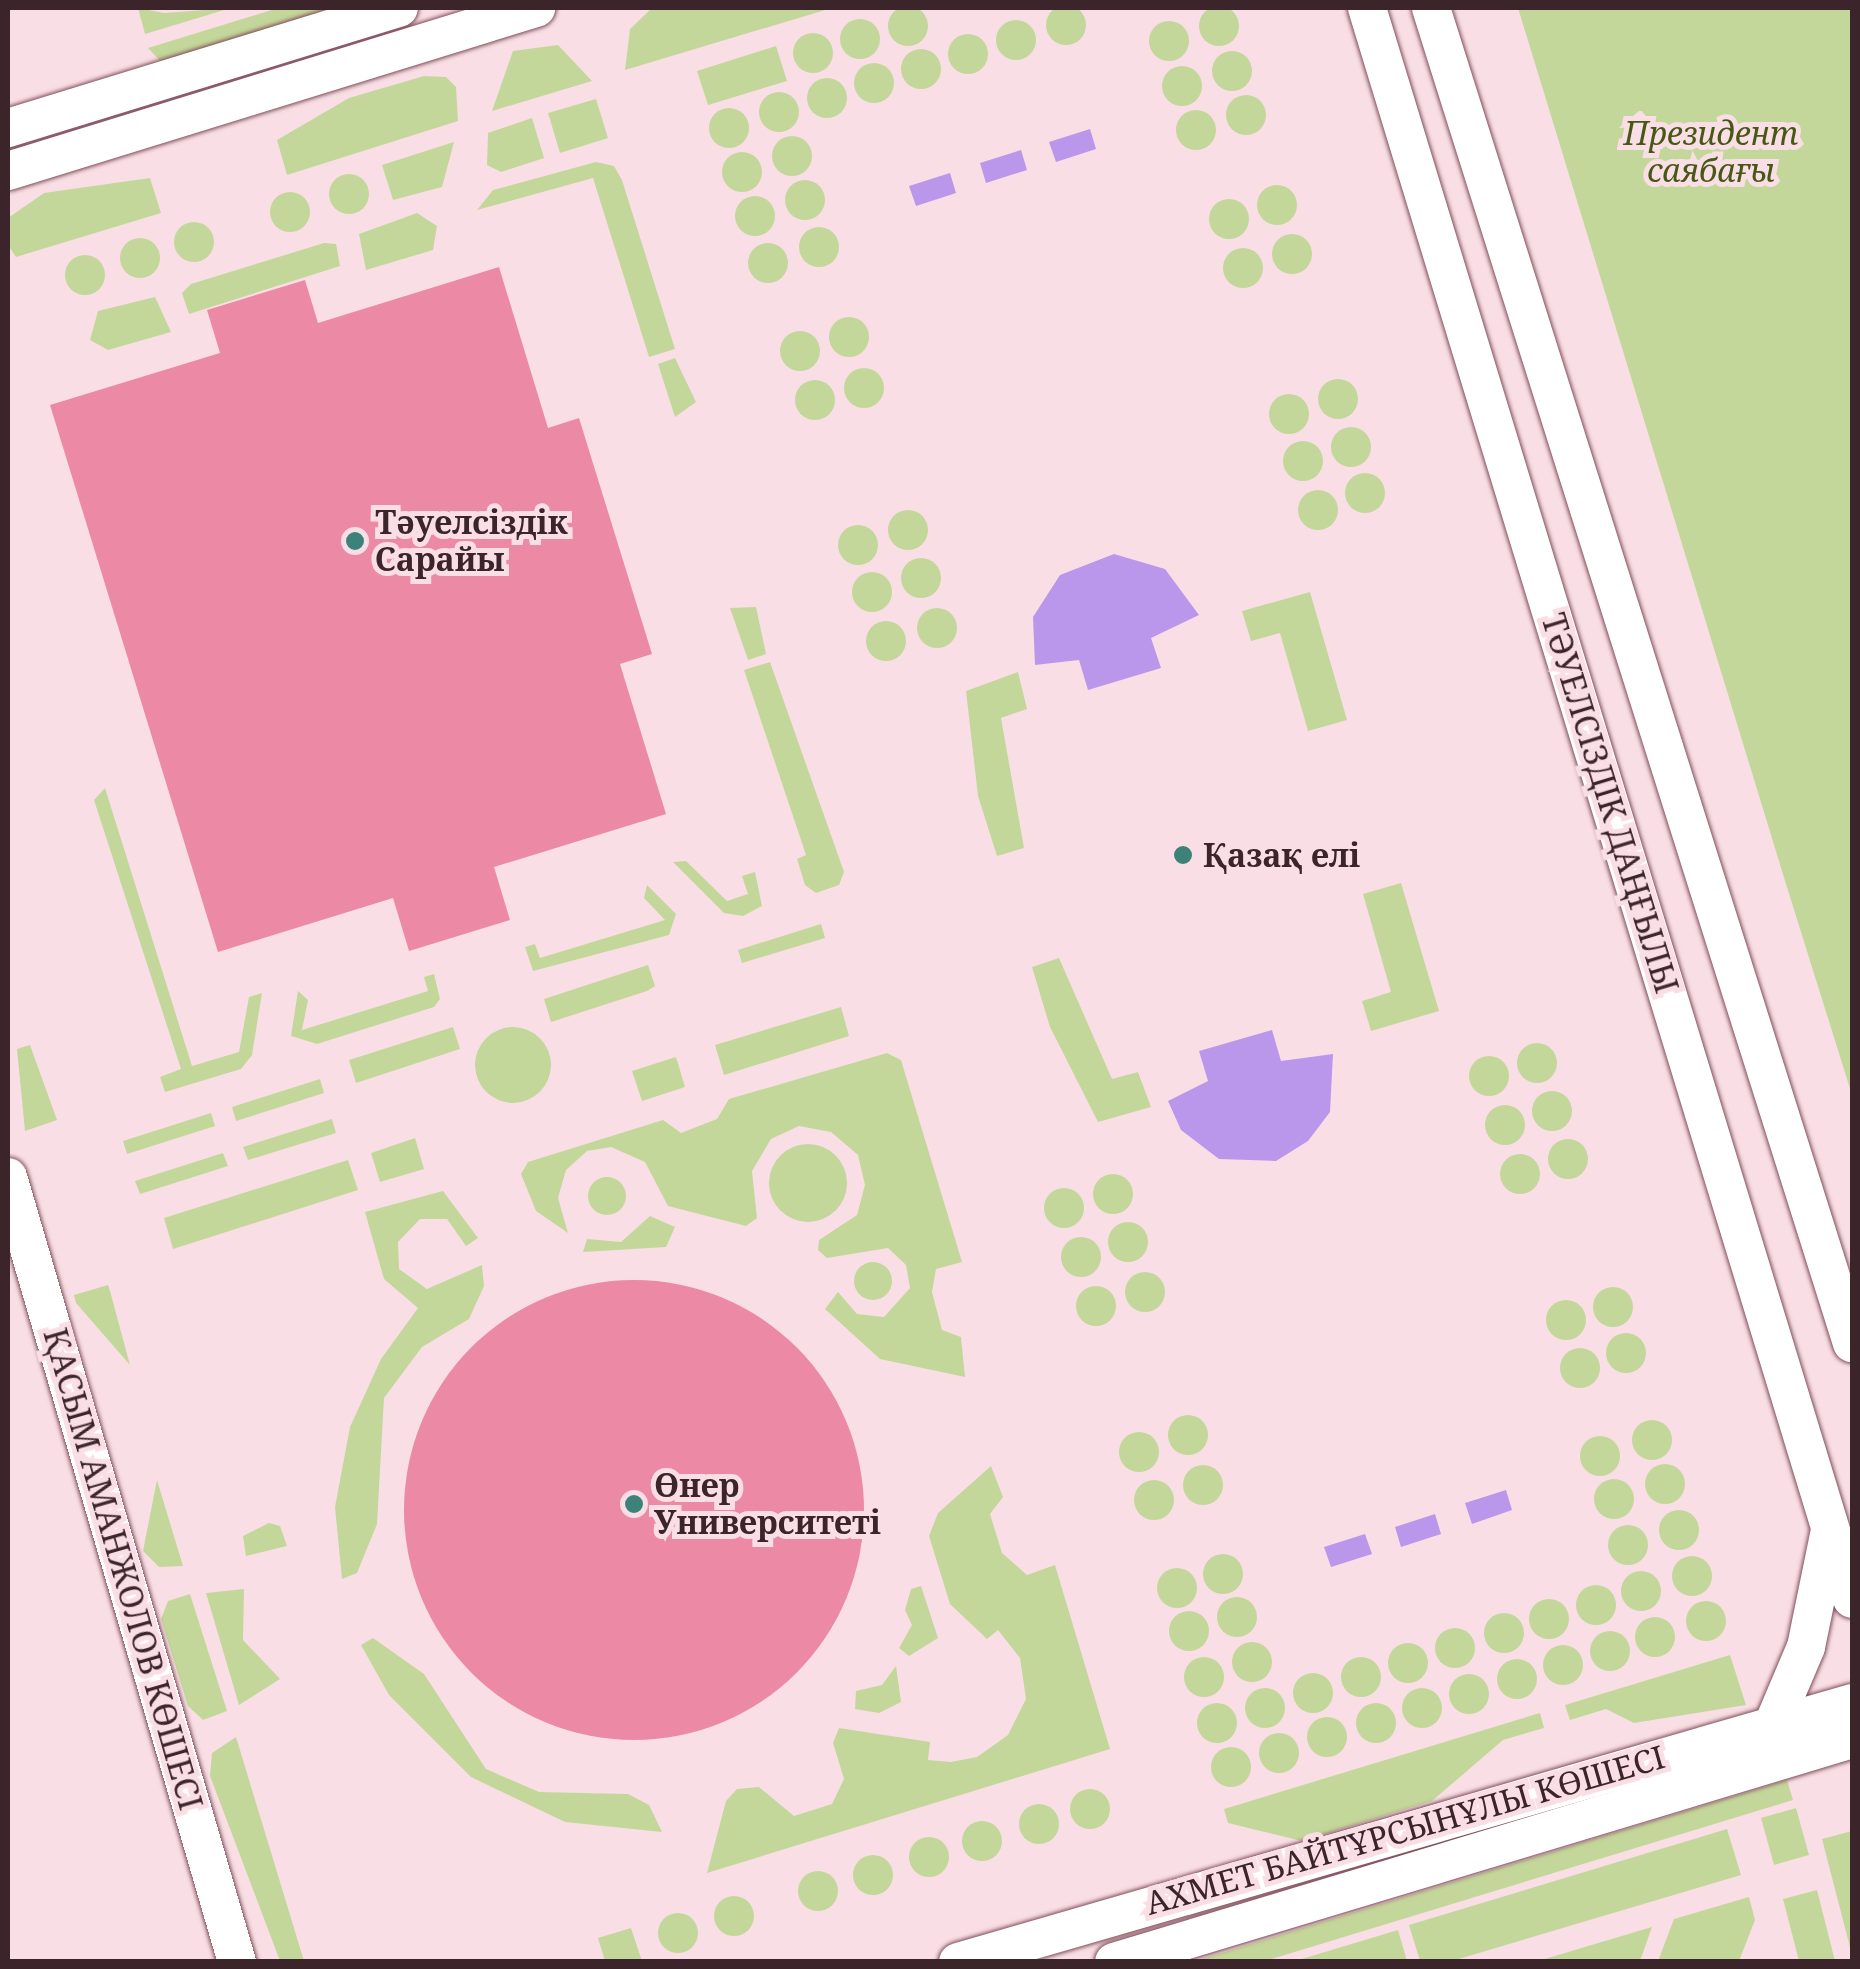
<!DOCTYPE html>
<html>
<head>
<meta charset="utf-8">
<style>
  body { margin:0 }
  #map { position:relative; width:1860px; height:1969px; overflow:hidden; background:#f9dfe5; font-family:"Noto Serif",serif }
  div>[style] { position:absolute }
  .green>* { inset:0; background:#c4d79a }
  .round { border-radius:50% }
  .water>* { inset:0; background:#ba97eb }
  .building>* { inset:0; background:#ec89a4 }
  .roads { filter:drop-shadow(0 0 2px #814d5b) drop-shadow(0 0 2px #814d5b) }
  .secondary>* { height:38px; margin:-19px; padding:0 19px; transform-origin:19px; border-radius:19px; background:#fff }
  .dots>* { width:28px; height:28px; translate:-50% -50%; box-sizing:border-box; border:5px solid #f9dfe5; border-radius:50% }
  span { translate:-50% -50%; white-space:nowrap; text-align:center; line-height:1.15; -webkit-text-stroke:10px #f9dfe5; paint-order:stroke }
  .park-label { font-size:32px; color:#475714; font-style:italic }
  .poi-label { font-size:32px; color:#3b242a; font-weight:700 }
  .left { translate:0 -50%; text-align:left }
  .street-label { font-size:32px; color:#3b242a }
  .frame { position:absolute; inset:0; border:10px solid #3b242a; pointer-events:none }
</style>
</head>
<body>
<div id="map">
  <div class="green">
    <i class="round" style="left:1046px;top:5px;width:40px;height:40px"></i>
    <i class="round" style="left:1199px;top:6px;width:40px;height:40px"></i>
    <i class="round" style="left:888px;top:6px;width:40px;height:40px"></i>
    <i style="clip-path:polygon(138px 8px,164px 13px,231px 8px,145px 34px)"></i>
    <i style="clip-path:polygon(278px 8px,353px 8px,162px 63px,148px 48px)"></i>
    <i style="clip-path:polygon(652px 8px,832px 8px,625px 70px,630px 29px)"></i>
    <i style="clip-path:polygon(1518px 8px,1852px 8px,1852px 1095px,1786px 884px)"></i>
    <i class="round" style="left:840px;top:19px;width:40px;height:40px"></i>
    <i class="round" style="left:996px;top:20px;width:40px;height:40px"></i>
    <i class="round" style="left:1149px;top:21px;width:40px;height:40px"></i>
    <i class="round" style="left:793px;top:33px;width:40px;height:40px"></i>
    <i class="round" style="left:948px;top:34px;width:40px;height:40px"></i>
    <i style="clip-path:polygon(558px 45px,592px 81px,492px 111px,513px 51px)"></i>
    <i style="clip-path:polygon(776px 46px,787px 81px,708px 105px,697px 71px)"></i>
    <i class="round" style="left:901px;top:49px;width:40px;height:40px"></i>
    <i class="round" style="left:1212px;top:51px;width:40px;height:40px"></i>
    <i class="round" style="left:854px;top:63px;width:40px;height:40px"></i>
    <i class="round" style="left:1162px;top:66px;width:40px;height:40px"></i>
    <i style="clip-path:polygon(424px 76px,446px 77px,456px 87px,458px 121px,287px 175px,277px 140px,349px 98px)"></i>
    <i class="round" style="left:807px;top:78px;width:40px;height:40px"></i>
    <i class="round" style="left:759px;top:92px;width:40px;height:40px"></i>
    <i class="round" style="left:1226px;top:95px;width:40px;height:40px"></i>
    <i style="clip-path:polygon(596px 99px,608px 138px,560px 153px,548px 113px)"></i>
    <i class="round" style="left:709px;top:108px;width:40px;height:40px"></i>
    <i class="round" style="left:1176px;top:110px;width:40px;height:40px"></i>
    <i style="clip-path:polygon(532px 118px,544px 158px,501px 172px,487px 165px,488px 133px)"></i>
    <i class="round" style="left:772px;top:136px;width:40px;height:40px"></i>
    <i style="clip-path:polygon(454px 142px,442px 187px,393px 200px,382px 165px)"></i>
    <i class="round" style="left:722px;top:152px;width:40px;height:40px"></i>
    <i style="clip-path:polygon(596px 162px,614px 166px,622px 180px,675px 349px,649px 357px,593px 178px,477px 210px,493px 190px)"></i>
    <i class="round" style="left:329px;top:174px;width:40px;height:40px"></i>
    <i style="clip-path:polygon(150px 178px,161px 213px,16px 257px,8px 245px,8px 218px,44px 193px)"></i>
    <i class="round" style="left:785px;top:180px;width:40px;height:40px"></i>
    <i class="round" style="left:1257px;top:185px;width:40px;height:40px"></i>
    <i class="round" style="left:270px;top:192px;width:40px;height:40px"></i>
    <i class="round" style="left:735px;top:196px;width:40px;height:40px"></i>
    <i class="round" style="left:1209px;top:199px;width:40px;height:40px"></i>
    <i style="clip-path:polygon(417px 213px,437px 226px,433px 250px,366px 270px,359px 234px)"></i>
    <i class="round" style="left:174px;top:222px;width:40px;height:40px"></i>
    <i class="round" style="left:799px;top:227px;width:40px;height:40px"></i>
    <i class="round" style="left:1272px;top:234px;width:40px;height:40px"></i>
    <i class="round" style="left:120px;top:238px;width:40px;height:40px"></i>
    <i class="round" style="left:748px;top:243px;width:40px;height:40px"></i>
    <i style="clip-path:polygon(324px 243px,336px 244px,340px 266px,189px 314px,182px 293px,191px 284px)"></i>
    <i class="round" style="left:1223px;top:248px;width:40px;height:40px"></i>
    <i class="round" style="left:65px;top:255px;width:40px;height:40px"></i>
    <i style="clip-path:polygon(155px 297px,171px 332px,108px 350px,90px 340px,98px 311px)"></i>
    <i class="round" style="left:829px;top:317px;width:40px;height:40px"></i>
    <i class="round" style="left:780px;top:331px;width:40px;height:40px"></i>
    <i style="clip-path:polygon(675px 358px,696px 402px,675px 417px,658px 364px)"></i>
    <i class="round" style="left:844px;top:368px;width:40px;height:40px"></i>
    <i class="round" style="left:1318px;top:379px;width:40px;height:40px"></i>
    <i class="round" style="left:795px;top:380px;width:40px;height:40px"></i>
    <i class="round" style="left:1269px;top:394px;width:40px;height:40px"></i>
    <i class="round" style="left:1331px;top:427px;width:40px;height:40px"></i>
    <i class="round" style="left:1283px;top:441px;width:40px;height:40px"></i>
    <i class="round" style="left:1345px;top:473px;width:40px;height:40px"></i>
    <i class="round" style="left:1298px;top:490px;width:40px;height:40px"></i>
    <i class="round" style="left:888px;top:510px;width:40px;height:40px"></i>
    <i class="round" style="left:838px;top:525px;width:40px;height:40px"></i>
    <i class="round" style="left:901px;top:558px;width:40px;height:40px"></i>
    <i class="round" style="left:852px;top:572px;width:40px;height:40px"></i>
    <i style="clip-path:polygon(1310px 592px,1347px 720px,1308px 731px,1280px 633px,1251px 641px,1242px 611px)"></i>
    <i style="clip-path:polygon(756px 607px,766px 654px,748px 660px,730px 608px)"></i>
    <i class="round" style="left:917px;top:608px;width:40px;height:40px"></i>
    <i class="round" style="left:866px;top:621px;width:40px;height:40px"></i>
    <i style="clip-path:polygon(770px 662px,844px 872px,839px 885px,816px 893px,805px 885px,797px 859px,806px 855px,744px 670px)"></i>
    <i style="clip-path:polygon(1018px 672px,1027px 709px,1001px 718px,1024px 848px,997px 856px,978px 796px,966px 691px)"></i>
    <i style="clip-path:polygon(105px 788px,192px 1066px,239px 1052px,249px 997px,262px 993px,252px 1055px,241px 1069px,165px 1092px,160px 1077px,181px 1069px,94px 800px)"></i>
    <i style="clip-path:polygon(686px 861px,727px 901px,748px 894px,742px 876px,755px 872px,762px 906px,743px 916px,724px 913px,673px 862px)"></i>
    <i style="clip-path:polygon(1401px 883px,1439px 1011px,1371px 1031px,1362px 1001px,1391px 992px,1363px 894px)"></i>
    <i style="clip-path:polygon(647px 885px,676px 914px,669px 935px,533px 971px,525px 947px,535px 944px,540px 958px,665px 920px,644px 898px)"></i>
    <i style="clip-path:polygon(821px 924px,825px 938px,742px 963px,738px 950px)"></i>
    <i style="clip-path:polygon(1059px 958px,1112px 1079px,1138px 1072px,1151px 1107px,1098px 1122px,1050px 1027px,1032px 967px)"></i>
    <i style="clip-path:polygon(648px 965px,655px 986px,647px 991px,551px 1022px,544px 999px)"></i>
    <i style="clip-path:polygon(434px 974px,440px 999px,434px 1007px,317px 1044px,291px 1036px,298px 991px,308px 1000px,302px 1030px,428px 991px,424px 977px)"></i>
    <i style="clip-path:polygon(841px 1007px,849px 1036px,724px 1075px,715px 1045px)"></i>
    <i style="clip-path:polygon(453px 1027px,460px 1049px,356px 1083px,349px 1060px)"></i>
    <i class="round" style="left:475px;top:1027px;width:76px;height:76px"></i>
    <i class="round" style="left:1517px;top:1043px;width:40px;height:40px"></i>
    <i style="clip-path:polygon(30px 1045px,57px 1120px,25px 1131px,17px 1049px)"></i>
    <i style="clip-path:polygon(887px 1053px,901px 1060px,962px 1262px,936px 1269px,932px 1292px,942px 1330px,961px 1337px,965px 1377px,880px 1359px,825px 1309px,838px 1292px,857px 1314px,884px 1317px,910px 1288px,906px 1265px,888px 1248px,827px 1258px,818px 1250px,819px 1240px,857px 1215px,865px 1185px,858px 1155px,831px 1132px,799px 1126px,771px 1139px,752px 1171px,757px 1218px,746px 1226px,668px 1206px,645px 1162px,611px 1147px,587px 1151px,566px 1170px,558px 1198px,568px 1233px,536px 1211px,521px 1174px,528px 1162px,663px 1120px,681px 1133px,717px 1119px,729px 1099px)"></i>
    <i class="round" style="left:1469px;top:1056px;width:40px;height:40px"></i>
    <i style="clip-path:polygon(676px 1057px,685px 1087px,642px 1101px,632px 1071px)"></i>
    <i style="clip-path:polygon(320px 1079px,324px 1093px,236px 1121px,232px 1107px)"></i>
    <i class="round" style="left:1532px;top:1091px;width:40px;height:40px"></i>
    <i class="round" style="left:1485px;top:1105px;width:40px;height:40px"></i>
    <i style="clip-path:polygon(211px 1113px,215px 1126px,127px 1154px,123px 1141px)"></i>
    <i style="clip-path:polygon(332px 1119px,336px 1133px,248px 1160px,243px 1147px)"></i>
    <i style="clip-path:polygon(415px 1138px,424px 1169px,380px 1182px,371px 1153px)"></i>
    <i class="round" style="left:1548px;top:1139px;width:40px;height:40px"></i>
    <i class="round" style="left:769px;top:1144px;width:78px;height:78px"></i>
    <i style="clip-path:polygon(223px 1153px,228px 1166px,140px 1194px,135px 1181px)"></i>
    <i class="round" style="left:1500px;top:1154px;width:40px;height:40px"></i>
    <i style="clip-path:polygon(348px 1160px,358px 1190px,173px 1249px,164px 1218px)"></i>
    <i class="round" style="left:1093px;top:1174px;width:40px;height:40px"></i>
    <i class="round" style="left:588px;top:1177px;width:38px;height:38px"></i>
    <i class="round" style="left:1044px;top:1188px;width:40px;height:40px"></i>
    <i style="clip-path:polygon(443px 1191px,478px 1238px,466px 1246px,447px 1219px,420px 1219px,398px 1242px,399px 1269px,427px 1289px,482px 1265px,484px 1286px,469px 1319px,422px 1347px,384px 1398px,377px 1524px,357px 1573px,342px 1579px,335px 1507px,350px 1427px,381px 1359px,418px 1308px,384px 1279px,365px 1212px)"></i>
    <i style="clip-path:polygon(650px 1216px,675px 1227px,666px 1247px,583px 1252px,587px 1239px,621px 1242px)"></i>
    <i class="round" style="left:1108px;top:1222px;width:40px;height:40px"></i>
    <i class="round" style="left:1061px;top:1237px;width:40px;height:40px"></i>
    <i class="round" style="left:854px;top:1262px;width:38px;height:38px"></i>
    <i class="round" style="left:1125px;top:1272px;width:40px;height:40px"></i>
    <i style="clip-path:polygon(108px 1285px,110px 1291px,130px 1365px,76px 1303px,74px 1295px)"></i>
    <i class="round" style="left:1076px;top:1286px;width:40px;height:40px"></i>
    <i class="round" style="left:1593px;top:1287px;width:40px;height:40px"></i>
    <i class="round" style="left:1546px;top:1300px;width:40px;height:40px"></i>
    <i class="round" style="left:1606px;top:1333px;width:40px;height:40px"></i>
    <i class="round" style="left:1560px;top:1348px;width:40px;height:40px"></i>
    <i class="round" style="left:1168px;top:1415px;width:40px;height:40px"></i>
    <i class="round" style="left:1632px;top:1420px;width:40px;height:40px"></i>
    <i class="round" style="left:1119px;top:1432px;width:40px;height:40px"></i>
    <i class="round" style="left:1580px;top:1436px;width:40px;height:40px"></i>
    <i class="round" style="left:1645px;top:1464px;width:40px;height:40px"></i>
    <i class="round" style="left:1183px;top:1465px;width:40px;height:40px"></i>
    <i style="clip-path:polygon(991px 1466px,1003px 1497px,990px 1514px,1002px 1553px,1027px 1575px,1055px 1565px,1110px 1749px,707px 1873px,726px 1801px,737px 1789px,759px 1787px,794px 1816px,832px 1804px,844px 1779px,833px 1743px,839px 1728px,930px 1742px,928px 1760px,951px 1762px,977px 1757px,1008px 1735px,1026px 1699px,1020px 1658px,998px 1630px,987px 1639px,950px 1604px,929px 1536px,938px 1513px)"></i>
    <i class="round" style="left:1594px;top:1479px;width:40px;height:40px"></i>
    <i class="round" style="left:1134px;top:1480px;width:40px;height:40px"></i>
    <i style="clip-path:polygon(157px 1480px,183px 1566px,159px 1567px,143px 1551px)"></i>
    <i class="round" style="left:1659px;top:1510px;width:40px;height:40px"></i>
    <i style="clip-path:polygon(269px 1523px,280px 1526px,287px 1546px,246px 1556px,243px 1536px)"></i>
    <i class="round" style="left:1608px;top:1525px;width:40px;height:40px"></i>
    <i class="round" style="left:1203px;top:1554px;width:40px;height:40px"></i>
    <i class="round" style="left:1672px;top:1556px;width:40px;height:40px"></i>
    <i class="round" style="left:1157px;top:1568px;width:40px;height:40px"></i>
    <i class="round" style="left:1621px;top:1571px;width:40px;height:40px"></i>
    <i class="round" style="left:1576px;top:1585px;width:40px;height:40px"></i>
    <i style="clip-path:polygon(921px 1586px,938px 1638px,909px 1656px,899px 1648px,912px 1625px,905px 1610px,911px 1589px)"></i>
    <i style="clip-path:polygon(244px 1589px,243px 1640px,280px 1679px,239px 1705px,206px 1593px)"></i>
    <i style="clip-path:polygon(190px 1594px,227px 1711px,203px 1720px,188px 1706px,161px 1619px,168px 1601px)"></i>
    <i class="round" style="left:1217px;top:1597px;width:40px;height:40px"></i>
    <i class="round" style="left:1529px;top:1599px;width:40px;height:40px"></i>
    <i class="round" style="left:1686px;top:1601px;width:40px;height:40px"></i>
    <i class="round" style="left:1169px;top:1611px;width:40px;height:40px"></i>
    <i class="round" style="left:1484px;top:1613px;width:40px;height:40px"></i>
    <i class="round" style="left:1635px;top:1617px;width:40px;height:40px"></i>
    <i class="round" style="left:1435px;top:1628px;width:40px;height:40px"></i>
    <i class="round" style="left:1590px;top:1631px;width:40px;height:40px"></i>
    <i style="clip-path:polygon(373px 1638px,424px 1674px,486px 1769px,539px 1792px,628px 1794px,649px 1805px,662px 1832px,565px 1822px,471px 1777px,389px 1695px,361px 1645px)"></i>
    <i class="round" style="left:1232px;top:1642px;width:40px;height:40px"></i>
    <i class="round" style="left:1388px;top:1643px;width:40px;height:40px"></i>
    <i class="round" style="left:1543px;top:1645px;width:40px;height:40px"></i>
    <i style="clip-path:polygon(1730px 1655px,1746px 1705px,1634px 1723px,1606px 1709px,1570px 1720px,1565px 1705px)"></i>
    <i class="round" style="left:1184px;top:1657px;width:40px;height:40px"></i>
    <i class="round" style="left:1341px;top:1657px;width:40px;height:40px"></i>
    <i class="round" style="left:1497px;top:1659px;width:40px;height:40px"></i>
    <i style="clip-path:polygon(896px 1666px,901px 1702px,879px 1713px,855px 1709px,856px 1691px,882px 1685px)"></i>
    <i class="round" style="left:1293px;top:1673px;width:40px;height:40px"></i>
    <i class="round" style="left:1449px;top:1674px;width:40px;height:40px"></i>
    <i class="round" style="left:1245px;top:1688px;width:40px;height:40px"></i>
    <i class="round" style="left:1402px;top:1688px;width:40px;height:40px"></i>
    <i class="round" style="left:1197px;top:1703px;width:40px;height:40px"></i>
    <i class="round" style="left:1356px;top:1703px;width:40px;height:40px"></i>
    <i style="clip-path:polygon(1540px 1713px,1544px 1728px,1503px 1740px,1432px 1801px,1302px 1841px,1228px 1823px,1224px 1809px)"></i>
    <i class="round" style="left:1307px;top:1717px;width:40px;height:40px"></i>
    <i class="round" style="left:1259px;top:1733px;width:40px;height:40px"></i>
    <i style="clip-path:polygon(236px 1737px,304px 1961px,280px 1961px,210px 1776px,212px 1753px)"></i>
    <i class="round" style="left:1211px;top:1747px;width:40px;height:40px"></i>
    <i style="clip-path:polygon(1787px 1780px,1793px 1800px,1265px 1961px,1195px 1961px)"></i>
    <i class="round" style="left:1070px;top:1789px;width:40px;height:40px"></i>
    <i class="round" style="left:1019px;top:1804px;width:40px;height:40px"></i>
    <i style="clip-path:polygon(1796px 1808px,1809px 1855px,1774px 1865px,1761px 1818px)"></i>
    <i class="round" style="left:962px;top:1821px;width:40px;height:40px"></i>
    <i style="clip-path:polygon(1727px 1829px,1741px 1875px,1452px 1961px,1420px 1961px,1409px 1925px)"></i>
    <i style="clip-path:polygon(1852px 1831px,1852px 1955px,1822px 1839px)"></i>
    <i class="round" style="left:909px;top:1837px;width:40px;height:40px"></i>
    <i class="round" style="left:853px;top:1855px;width:40px;height:40px"></i>
    <i class="round" style="left:798px;top:1871px;width:40px;height:40px"></i>
    <i style="clip-path:polygon(1817px 1890px,1835px 1961px,1799px 1961px,1783px 1899px)"></i>
    <i class="round" style="left:714px;top:1896px;width:40px;height:40px"></i>
    <i style="clip-path:polygon(1749px 1897px,1755px 1920px,1739px 1961px,1658px 1961px,1674px 1919px)"></i>
    <i class="round" style="left:658px;top:1913px;width:40px;height:40px"></i>
    <i style="clip-path:polygon(1652px 1927px,1640px 1961px,1538px 1961px)"></i>
    <i style="clip-path:polygon(631px 1928px,642px 1961px,605px 1961px,598px 1938px)"></i>
    <i style="clip-path:polygon(1398px 1930px,1407px 1961px,1295px 1961px)"></i>
  </div>
  <div class="water">
    <i style="clip-path:polygon(1090px 129px,1096px 149px,1056px 162px,1049px 142px)"></i>
    <i style="clip-path:polygon(1021px 150px,1027px 170px,986px 183px,980px 163px)"></i>
    <i style="clip-path:polygon(950px 173px,956px 193px,916px 206px,909px 186px)"></i>
    <i style="clip-path:polygon(1114px 554px,1165px 569px,1199px 615px,1151px 638px,1161px 668px,1088px 690px,1079px 660px,1035px 665px,1033px 617px,1060px 575px)"></i>
    <i style="clip-path:polygon(1272px 1030px,1281px 1061px,1333px 1054px,1330px 1112px,1308px 1141px,1276px 1161px,1219px 1159px,1181px 1130px,1168px 1101px,1208px 1081px,1199px 1051px)"></i>
    <i style="clip-path:polygon(1506px 1490px,1512px 1510px,1472px 1524px,1465px 1503px)"></i>
    <i style="clip-path:polygon(1435px 1514px,1441px 1534px,1401px 1547px,1395px 1527px)"></i>
    <i style="clip-path:polygon(1365px 1534px,1372px 1554px,1331px 1567px,1324px 1547px)"></i>
  </div>
  <div class="building">
    <i style="clip-path:polygon(499px 267px,548px 428px,579px 418px,652px 654px,620px 664px,666px 814px,494px 867px,510px 920px,409px 951px,393px 898px,218px 952px,50px 405px,220px 353px,207px 310px,305px 280px,318px 323px)"></i>
    <i class="round" style="left:404px;top:1280px;width:460px;height:460px"></i>
  </div>
  <div class="roads">
    <div class="secondary">
      <i style="left:1367px;top:8px;width:1663px;rotate:73.05deg"></i>
      <i style="left:1431px;top:8px;width:1400px;rotate:72.5deg"></i>
      <i style="left:8px;top:128px;width:409px;rotate:-17.1deg"></i>
      <i style="left:8px;top:171px;width:553px;rotate:-17.16deg"></i>
      <i style="left:8px;top:1177px;width:818px;rotate:73.74deg"></i>
      <i style="left:1775px;top:1720px;width:79px;rotate:-67deg"></i>
      <i style="left:1806px;top:1647px;width:119px;rotate:-78.4deg"></i>
      <i style="left:958px;top:1962px;width:931px;rotate:-16.16deg"></i>
      <i style="left:1114px;top:1962px;width:771px;rotate:-16.81deg"></i>
    </div>
  </div>
  <div class="dots">
    <i style="left:355px;top:541px;background:#3d8278"></i>
    <i style="left:1183px;top:855px;background:#3d8278"></i>
    <i style="left:634px;top:1504px;background:#3d8278"></i>
  </div>
  <div class="park-label">
    <span style="left:1711px;top:152px">Президент<br>саябағы</span>
  </div>
  <div class="poi-label">
    <span class="left" style="left:375px;top:541px">Тәуелсіздік<br>Сарайы</span>
    <span class="left" style="left:1203px;top:855px">Қазақ елі</span>
    <span class="left" style="left:654px;top:1504px">Өнер<br>Университеті</span>
  </div>
  <div class="street-label">
    <span style="left:1610px;top:803px;rotate:73deg">ТӘУЕЛСІЗДІК ДАҢҒЫЛЫ</span>
    <span style="left:123px;top:1569px;rotate:74deg">ҚАСЫМ АМАНЖОЛОВ КӨШЕСІ</span>
    <span style="left:1405px;top:1830px;rotate:-16deg">АХМЕТ БАЙТҰРСЫНҰЛЫ КӨШЕСІ</span>
  </div>
  <div class="frame"></div>
</div>
</body>
</html>
